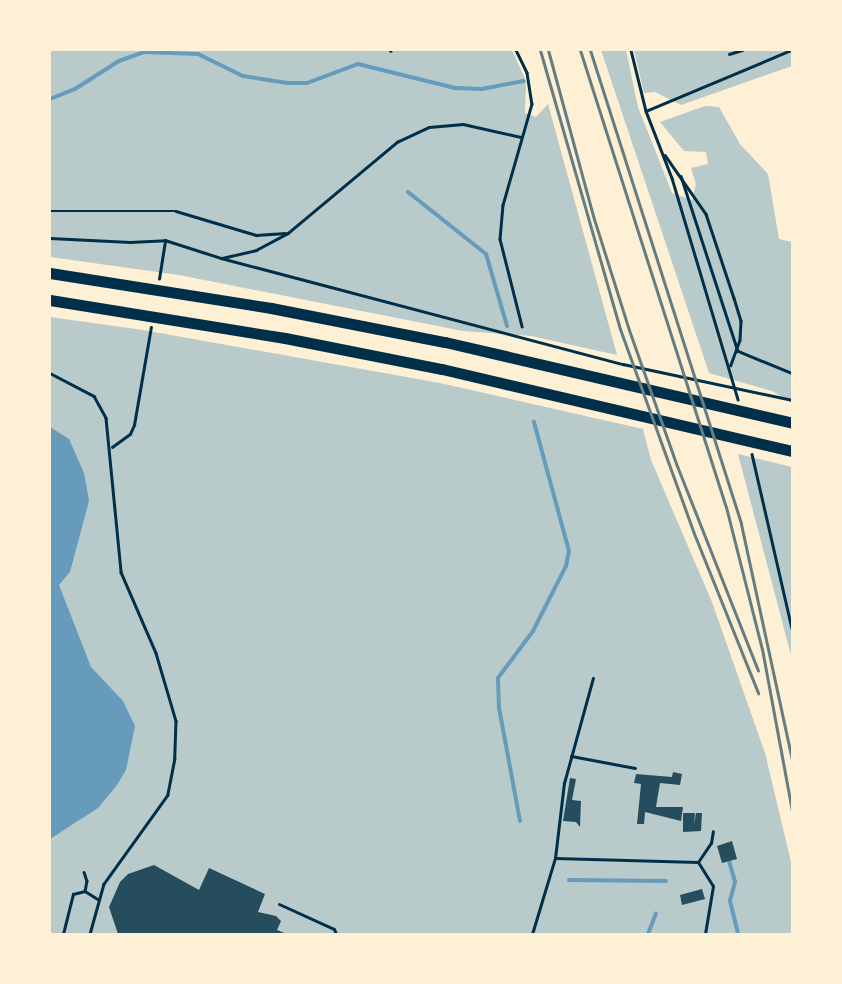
<!DOCTYPE html>
<html>
<head>
<meta charset="utf-8">
<style>
  body { margin:0 }
  #map { position:relative; width:842px; height:984px; overflow:hidden; background:#fdf0d5; font-family:"Open Sans",sans-serif }
  div>[style] { position:absolute }
  .green>* { inset:0; background:#b9caca }
  .water>* { inset:0; background:#669bbc }
  .stream>* { height:4px; margin:-2px; padding:0 2px; transform-origin:2px; border-radius:2px; background:#669bbc }
  .building>* { inset:0; background:#264d5e }
  .path>* { height:2.5px; margin:-1.25px; padding:0 1.25px; transform-origin:1.25px; border-radius:1.25px; background:#003049 }
  .service>* { height:3px; margin:-1.5px; padding:0 1.5px; transform-origin:1.5px; border-radius:1.5px; background:#003049 }
  .trunk>* { height:11px; margin:-5.5px; padding:0 5.5px; transform-origin:5.5px; border-radius:5.5px; background:#003049 }
  .rail>* { height:3px; margin:-1.5px; padding:0 1.5px; transform-origin:1.5px; border-radius:1.5px; background:#657d81 }
  span { translate:-50% -50%; white-space:nowrap; text-align:center; line-height:1.15; -webkit-text-stroke:4px #fdf0d5; paint-order:stroke }
  .frame { position:absolute; inset:0; border:51px solid #fdf0d5; pointer-events:none }
</style>
</head>
<body>
<div id="map">
  <div class="green">
    <i style="clip-path:polygon(50px 50px,512px 50px,526px 81px,525px 113px,536px 117px,548px 104px,617px 355px,531px 336px,463px 331px,179px 275px,50px 257px)"></i>
    <i style="clip-path:polygon(601px 50px,626px 50px,638px 107px,672px 193px,692px 200px,696px 184px,691px 168px,708px 164px,706px 152px,684px 151px,660px 122px,705px 106px,719px 107px,740px 144px,768px 174px,779px 239px,792px 242px,792px 403px,772px 391px,709px 373px)"></i>
    <i style="clip-path:polygon(634px 50px,792px 50px,792px 66px,681px 105px,655px 92px,644px 93px)"></i>
    <i style="clip-path:polygon(50px 317px,143px 330px,440px 383px,643px 429px,651px 460px,712px 602px,765px 753px,792px 866px,792px 934px,50px 934px)"></i>
    <i style="clip-path:polygon(738px 454px,792px 467px,792px 659px)"></i>
  </div>
  <div class="water">
    <i style="clip-path:polygon(50px 427px,69px 439px,84px 473px,89px 501px,70px 572px,59px 585px,91px 667px,123px 701px,135px 726px,126px 770px,117px 785px,98px 808px,50px 839px)"></i>
  </div>
  <div class="stream">
    <i style="left:50px;top:99px;width:27px;rotate:-22deg"></i>
    <i style="left:75px;top:89px;width:52px;rotate:-32.5deg"></i>
    <i style="left:119px;top:61px;width:27px;rotate:-20deg"></i>
    <i style="left:144px;top:52px;width:54px;rotate:2.1deg"></i>
    <i style="left:198px;top:54px;width:50px;rotate:26.1deg"></i>
    <i style="left:243px;top:76px;width:45px;rotate:9deg"></i>
    <i style="left:287px;top:83px;width:20px"></i>
    <i style="left:307px;top:83px;width:54px;rotate:-20.4deg"></i>
    <i style="left:358px;top:64px;width:100px;rotate:13.9deg"></i>
    <i style="left:455px;top:88px;width:27px;rotate:2deg"></i>
    <i style="left:482px;top:89px;width:42px;rotate:-11deg"></i>
    <i style="left:408px;top:192px;width:100px;rotate:38.5deg"></i>
    <i style="left:486px;top:254px;width:75px;rotate:73.7deg"></i>
    <i style="left:520px;top:821px;width:115px;rotate:-100.5deg"></i>
    <i style="left:499px;top:708px;width:30px;rotate:-92deg"></i>
    <i style="left:498px;top:678px;width:59px;rotate:-53.3deg"></i>
    <i style="left:533px;top:631px;width:73px;rotate:-63.1deg"></i>
    <i style="left:566px;top:566px;width:15px;rotate:-79deg"></i>
    <i style="left:569px;top:551px;width:134px;rotate:-105.2deg"></i>
    <i style="left:729px;top:861px;width:22px;rotate:74deg"></i>
    <i style="left:735px;top:882px;width:20px;rotate:105deg"></i>
    <i style="left:730px;top:901px;width:34px;rotate:76deg"></i>
    <i style="left:569px;top:880px;width:97px;rotate:0.6deg"></i>
    <i style="left:648px;top:934px;width:22px;rotate:-69deg"></i>
  </div>
  <div class="building">
    <i style="clip-path:polygon(673px 772px,682px 774px,680px 785px,660px 783px,656px 807px,683px 807px,681px 821px,645px 812px,644px 824px,637px 824px,641px 784px,634px 783px,636px 774px,672px 777px)"></i>
    <i style="clip-path:polygon(570px 778px,576px 779px,572px 800px,581px 801px,580px 827px,576px 822px,563px 821px)"></i>
    <i style="clip-path:polygon(683px 813px,695px 813px,694px 825px,696px 813px,702px 813px,701px 831px,683px 832px)"></i>
    <i style="clip-path:polygon(732px 841px,737px 859px,722px 863px,717px 846px)"></i>
    <i style="clip-path:polygon(154px 865px,199px 890px,209px 868px,265px 894px,258px 912px,276px 916px,281px 921px,277px 930px,287px 934px,118px 934px,109px 907px,120px 882px,128px 874px)"></i>
    <i style="clip-path:polygon(702px 889px,705px 899px,682px 905px,680px 895px)"></i>
  </div>
  <div class="path">
    <i style="left:390px;top:50px;width:1px;rotate:45deg"></i>
    <i style="left:516px;top:50px;width:25px;rotate:64deg"></i>
    <i style="left:527px;top:73px;width:31px;rotate:81deg"></i>
    <i style="left:532px;top:104px;width:105px;rotate:106deg"></i>
    <i style="left:503px;top:205px;width:34px;rotate:95deg"></i>
    <i style="left:500px;top:239px;width:90px;rotate:75.8deg"></i>
    <i style="left:631px;top:50px;width:63px;rotate:76.2deg"></i>
    <i style="left:646px;top:111px;width:72px;rotate:68.8deg"></i>
    <i style="left:672px;top:178px;width:231px;rotate:73.4deg"></i>
    <i style="left:729px;top:54px;width:14px;rotate:-17deg"></i>
    <i style="left:646px;top:111px;width:157px;rotate:-22.8deg"></i>
    <i style="left:665px;top:155px;width:72px;rotate:55.2deg"></i>
    <i style="left:706px;top:214px;width:89px;rotate:71.6deg"></i>
    <i style="left:734px;top:298px;width:24px;rotate:73deg"></i>
    <i style="left:741px;top:321px;width:19px;rotate:93deg"></i>
    <i style="left:740px;top:340px;width:27px;rotate:110deg"></i>
    <i style="left:681px;top:176px;width:184px;rotate:72deg"></i>
    <i style="left:738px;top:351px;width:58px;rotate:22.2deg"></i>
    <i style="left:50px;top:211px;width:126px"></i>
    <i style="left:176px;top:211px;width:84px;rotate:16.7deg"></i>
    <i style="left:256px;top:235px;width:29px;rotate:-4deg"></i>
    <i style="left:50px;top:238px;width:80px;rotate:2.9deg"></i>
    <i style="left:130px;top:242px;width:35px;rotate:-3deg"></i>
    <i style="left:165px;top:240px;width:59px;rotate:17.8deg"></i>
    <i style="left:221px;top:258px;width:416px;rotate:14.8deg"></i>
    <i style="left:623px;top:364px;width:173px;rotate:12deg"></i>
    <i style="left:222px;top:258px;width:35px;rotate:-13deg"></i>
    <i style="left:256px;top:250px;width:36px;rotate:-28deg"></i>
    <i style="left:288px;top:233px;width:142px;rotate:-39.9deg"></i>
    <i style="left:397px;top:142px;width:35px;rotate:-25deg"></i>
    <i style="left:429px;top:127px;width:34px;rotate:-5deg"></i>
    <i style="left:463px;top:124px;width:59px;rotate:12.6deg"></i>
    <i style="left:159px;top:279px;width:39px;rotate:-81deg"></i>
    <i style="left:50px;top:373px;width:50px;rotate:27.6deg"></i>
    <i style="left:94px;top:396px;width:25px;rotate:61deg"></i>
    <i style="left:106px;top:418px;width:155px;rotate:84.4deg"></i>
    <i style="left:121px;top:572px;width:88px;rotate:66.6deg"></i>
    <i style="left:156px;top:653px;width:71px;rotate:73.6deg"></i>
    <i style="left:176px;top:721px;width:37px;rotate:92deg"></i>
    <i style="left:175px;top:758px;width:38px;rotate:101deg"></i>
    <i style="left:168px;top:795px;width:110px;rotate:125.7deg"></i>
    <i style="left:104px;top:884px;width:52px;rotate:105.6deg"></i>
    <i style="left:112px;top:447px;width:22px;rotate:-36deg"></i>
    <i style="left:130px;top:434px;width:10px;rotate:-66deg"></i>
    <i style="left:134px;top:425px;width:99px;rotate:-80.2deg"></i>
    <i style="left:752px;top:454px;width:179px;rotate:77.1deg"></i>
    <i style="left:84px;top:872px;width:9px;rotate:72deg"></i>
    <i style="left:87px;top:881px;width:10px;rotate:101deg"></i>
    <i style="left:63px;top:934px;width:41px;rotate:-76deg"></i>
    <i style="left:73px;top:894px;width:12px;rotate:-14deg"></i>
    <i style="left:85px;top:891px;width:15px;rotate:32deg"></i>
  </div>
  <div class="service">
    <i style="left:571px;top:756px;width:65px;rotate:10.6deg"></i>
    <i style="left:555px;top:858px;width:143px;rotate:1.6deg"></i>
    <i style="left:698px;top:862px;width:28px;rotate:58deg"></i>
    <i style="left:713px;top:886px;width:49px;rotate:99.5deg"></i>
    <i style="left:698px;top:862px;width:23px;rotate:-56deg"></i>
    <i style="left:711px;top:843px;width:12px;rotate:-81deg"></i>
    <i style="left:279px;top:904px;width:60px;rotate:24.4deg"></i>
    <i style="left:334px;top:929px;width:5px;rotate:68deg"></i>
    <i style="left:532px;top:934px;width:79px;rotate:-73.2deg"></i>
    <i style="left:555px;top:858px;width:76px;rotate:-83.2deg"></i>
    <i style="left:564px;top:783px;width:109px;rotate:-74.6deg"></i>
  </div>
  <div class="trunk">
    <i style="left:50px;top:273px;width:224px;rotate:9deg"></i>
    <i style="left:271px;top:308px;width:177px;rotate:11.1deg"></i>
    <i style="left:445px;top:342px;width:356px;rotate:13.1deg"></i>
    <i style="left:50px;top:300px;width:238px;rotate:9.2deg"></i>
    <i style="left:285px;top:338px;width:160px;rotate:11.2deg"></i>
    <i style="left:442px;top:369px;width:359px;rotate:13.2deg"></i>
  </div>
  <div class="rail">
    <i style="left:540px;top:50px;width:290px;rotate:74deg"></i>
    <i style="left:620px;top:329px;width:215px;rotate:70.1deg"></i>
    <i style="left:693px;top:531px;width:175px;rotate:68.1deg"></i>
    <i style="left:548px;top:50px;width:175px;rotate:74.8deg"></i>
    <i style="left:594px;top:219px;width:116px;rotate:72.5deg"></i>
    <i style="left:629px;top:330px;width:144px;rotate:70.6deg"></i>
    <i style="left:677px;top:466px;width:220px;rotate:68.4deg"></i>
    <i style="left:580px;top:50px;width:480px;rotate:72.3deg"></i>
    <i style="left:726px;top:507px;width:146px;rotate:75.8deg"></i>
    <i style="left:762px;top:649px;width:165px;rotate:79.5deg"></i>
    <i style="left:590px;top:50px;width:497px;rotate:72.3deg"></i>
    <i style="left:741px;top:524px;width:240px;rotate:77.8deg"></i>
  </div>
  <div class="frame"></div>
</div>
</body>
</html>
